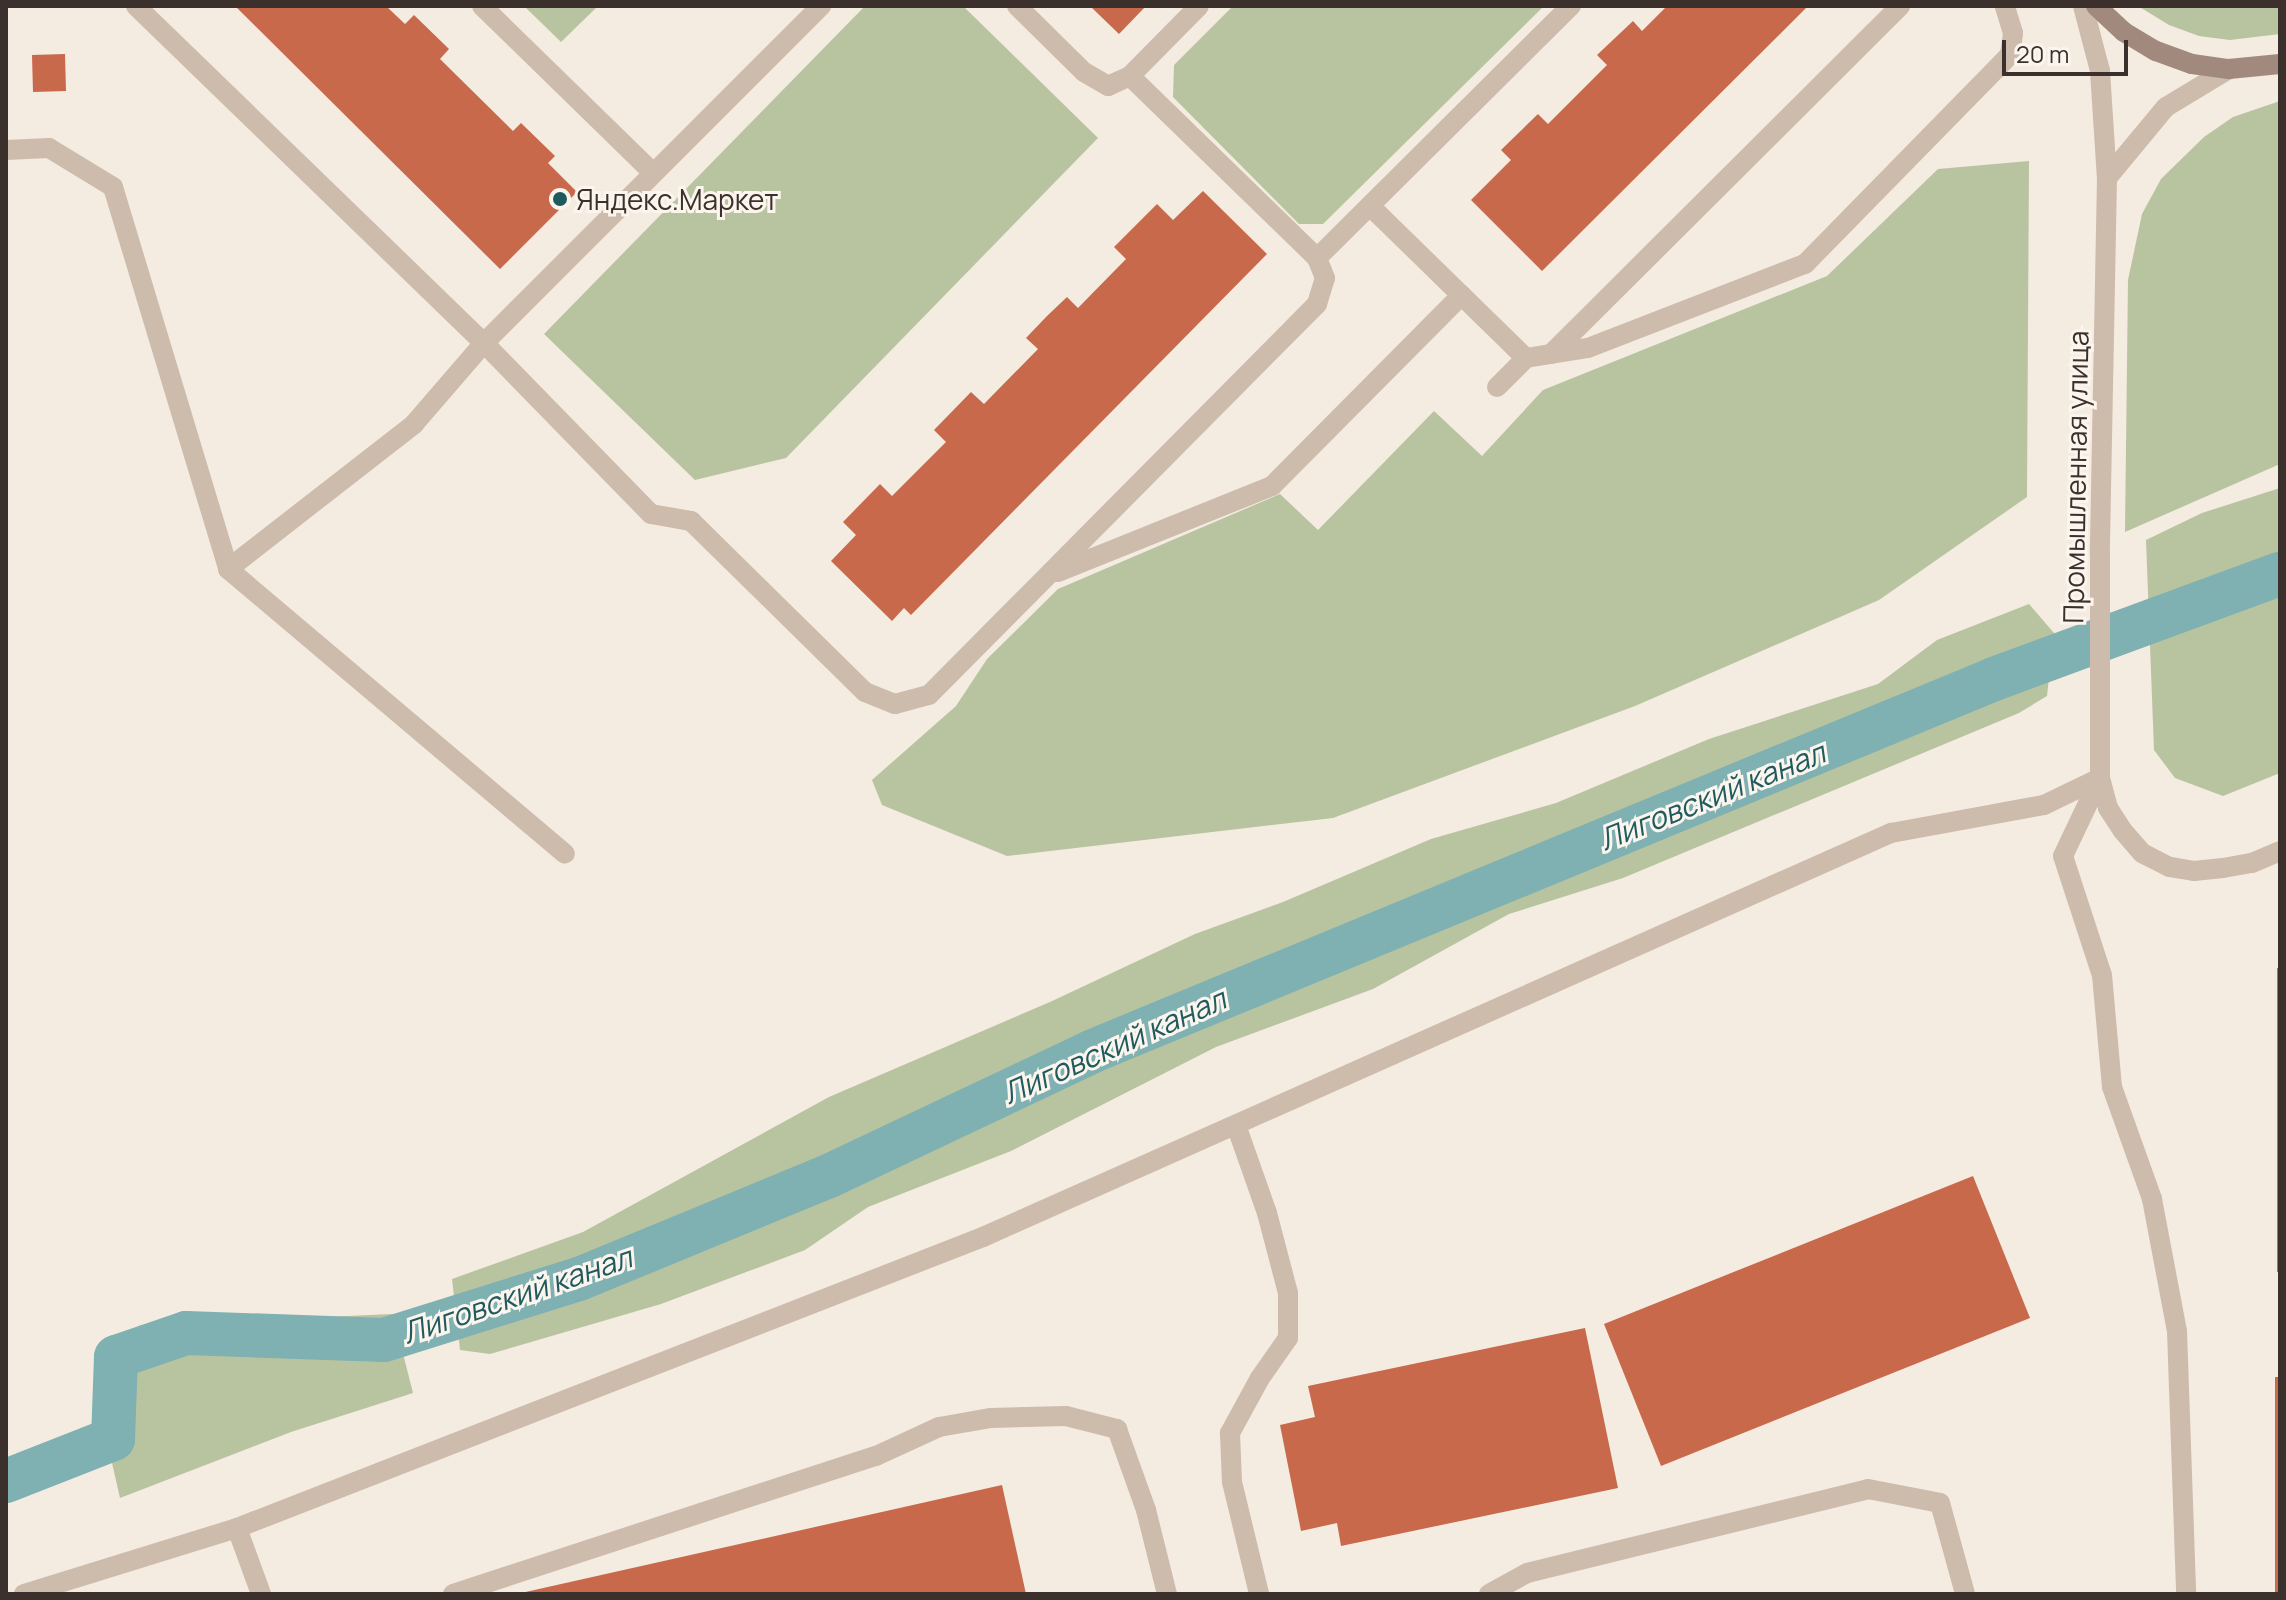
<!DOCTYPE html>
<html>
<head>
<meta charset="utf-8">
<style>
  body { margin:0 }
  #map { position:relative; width:2286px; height:1600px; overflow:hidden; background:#f4ebe1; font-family:Manrope,sans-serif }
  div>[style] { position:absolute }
  .green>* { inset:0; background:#b8c4a0 }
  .canal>* { height:44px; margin:-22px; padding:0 22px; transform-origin:22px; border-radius:22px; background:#7fb0b2 }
  .building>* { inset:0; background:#c8694b }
  .lane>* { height:20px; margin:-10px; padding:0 10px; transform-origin:10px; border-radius:10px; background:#cdbbac }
  .street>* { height:20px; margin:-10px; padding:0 10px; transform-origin:10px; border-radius:10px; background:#cdbbac }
  .secondary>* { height:20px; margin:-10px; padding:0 10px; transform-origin:10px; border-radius:10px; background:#a18a7d }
  .dots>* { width:22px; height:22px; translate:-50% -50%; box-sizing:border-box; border:4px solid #fbf5ee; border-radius:50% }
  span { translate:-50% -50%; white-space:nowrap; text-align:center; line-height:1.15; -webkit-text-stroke:6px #fbf5ee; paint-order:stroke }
  .poi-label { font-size:28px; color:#3b302b }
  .left { translate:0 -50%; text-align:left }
  .street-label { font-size:28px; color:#3b302b }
  .water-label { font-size:30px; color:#1f5a5e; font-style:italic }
  .frame { position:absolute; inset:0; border:8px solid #3b302b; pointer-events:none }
  .scale { position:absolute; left:2002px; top:40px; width:126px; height:36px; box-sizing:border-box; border:4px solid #3b302b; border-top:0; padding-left:10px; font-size:24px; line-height:28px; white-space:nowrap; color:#3b302b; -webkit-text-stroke:6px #fbf5ee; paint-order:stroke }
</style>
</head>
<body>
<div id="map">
  <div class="green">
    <i style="clip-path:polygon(524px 6px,598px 6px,561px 42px)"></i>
    <i style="clip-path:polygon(865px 6px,963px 6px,1098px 138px,786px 458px,695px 480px,544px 334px)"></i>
    <i style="clip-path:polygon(1233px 6px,1544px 6px,1323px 224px,1299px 224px,1173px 97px,1174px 65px)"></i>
    <i style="clip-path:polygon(2138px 6px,2280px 6px,2280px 34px,2230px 40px,2199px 36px,2169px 25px)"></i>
    <i style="clip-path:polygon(2280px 101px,2280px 464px,2125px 532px,2128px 280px,2142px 214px,2161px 179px,2204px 137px,2233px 117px)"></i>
    <i style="clip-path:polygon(2029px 161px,2027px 497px,1879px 600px,1635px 706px,1333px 818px,1007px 856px,882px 805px,872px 780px,956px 706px,987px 659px,1058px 589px,1280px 494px,1318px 530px,1434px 411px,1482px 456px,1543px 390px,1827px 276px,1938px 169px)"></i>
    <i style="clip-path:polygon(2280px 488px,2280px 773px,2223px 796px,2175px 778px,2154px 750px,2146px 540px,2202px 513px)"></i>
    <i style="clip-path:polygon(2029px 604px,2054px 633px,2047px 696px,2019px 713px,1623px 878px,1509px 914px,1373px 989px,1216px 1047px,1011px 1151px,868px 1207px,805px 1250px,661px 1304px,490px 1354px,460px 1350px,452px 1279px,583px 1232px,829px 1097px,1050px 1002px,1195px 934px,1283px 902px,1431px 839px,1556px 803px,1709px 739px,1878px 684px,1937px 640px)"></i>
    <i style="clip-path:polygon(393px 1314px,413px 1393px,291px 1432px,120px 1498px,107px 1441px,105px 1382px,140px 1325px)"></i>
  </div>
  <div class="canal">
    <i style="left:6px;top:1481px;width:115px;rotate:-21.4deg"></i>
    <i style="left:113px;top:1439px;width:82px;rotate:-87.9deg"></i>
    <i style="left:116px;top:1357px;width:74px;rotate:-18.9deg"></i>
    <i style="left:186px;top:1333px;width:198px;rotate:2deg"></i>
    <i style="left:384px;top:1340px;width:204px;rotate:-17.4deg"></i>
    <i style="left:579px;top:1279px;width:270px;rotate:-22.4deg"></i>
    <i style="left:829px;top:1176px;width:292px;rotate:-25.3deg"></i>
    <i style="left:1093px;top:1051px;width:975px;rotate:-22.43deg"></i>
    <i style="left:1994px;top:679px;width:305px;rotate:-20.2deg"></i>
  </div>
  <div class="building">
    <i style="clip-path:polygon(235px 6px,386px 6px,405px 24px,414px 15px,449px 49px,440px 59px,513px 131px,521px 123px,555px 156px,548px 163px,577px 192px,500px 269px)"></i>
    <i style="clip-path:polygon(1090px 6px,1146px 6px,1119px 34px)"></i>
    <i style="clip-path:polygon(1667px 6px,1808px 6px,1542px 271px,1471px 200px,1511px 160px,1501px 150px,1538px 114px,1548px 124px,1607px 65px,1597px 55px,1633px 21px,1642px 31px)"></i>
    <i style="clip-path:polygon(65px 54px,66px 91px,33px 92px,32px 55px)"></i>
    <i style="clip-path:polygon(1203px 191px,1267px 254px,911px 615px,904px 608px,892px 621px,831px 561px,856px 535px,843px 522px,880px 484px,892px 496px,946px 442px,934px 430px,971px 392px,984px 404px,1038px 349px,1026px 338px,1047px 316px,1067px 297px,1078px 308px,1126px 259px,1114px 247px,1157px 204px,1173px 220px)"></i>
    <i style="clip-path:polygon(2277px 968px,2280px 968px,2280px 1272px,2277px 1272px)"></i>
    <i style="clip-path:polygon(1973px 1176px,2030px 1318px,1661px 1466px,1604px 1324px)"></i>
    <i style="clip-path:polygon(1585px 1328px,1618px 1488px,1341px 1546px,1337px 1523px,1301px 1531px,1280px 1425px,1315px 1417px,1308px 1386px)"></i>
    <i style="clip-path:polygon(2275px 1377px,2280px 1377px,2280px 1594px,2275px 1594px)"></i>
    <i style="clip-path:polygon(1002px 1485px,1026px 1594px,521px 1594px,521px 1593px)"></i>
  </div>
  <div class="lane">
    <i style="left:136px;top:6px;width:484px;rotate:44.1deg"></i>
    <i style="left:484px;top:343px;width:239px;rotate:45.7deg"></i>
    <i style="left:651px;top:514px;width:41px;rotate:9.9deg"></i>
    <i style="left:691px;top:521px;width:244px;rotate:44.5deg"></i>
    <i style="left:865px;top:692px;width:32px;rotate:22deg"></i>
    <i style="left:895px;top:704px;width:35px;rotate:-15deg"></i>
    <i style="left:929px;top:695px;width:551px;rotate:-45.22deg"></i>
    <i style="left:1317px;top:304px;width:27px;rotate:-73deg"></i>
    <i style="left:1325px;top:278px;width:22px;rotate:-112deg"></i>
    <i style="left:1317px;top:258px;width:261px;rotate:-135.8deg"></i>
    <i style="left:482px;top:6px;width:239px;rotate:44.3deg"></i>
    <i style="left:1017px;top:6px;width:94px;rotate:44.6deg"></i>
    <i style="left:1084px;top:72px;width:28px;rotate:30deg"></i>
    <i style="left:1108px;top:86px;width:24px;rotate:-24deg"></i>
    <i style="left:1130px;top:76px;width:98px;rotate:-45.4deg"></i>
    <i style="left:6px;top:150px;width:43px;rotate:-2.7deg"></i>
    <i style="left:49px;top:148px;width:75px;rotate:31.4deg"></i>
    <i style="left:113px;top:187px;width:399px;rotate:73.2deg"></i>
    <i style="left:228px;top:569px;width:441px;rotate:40.2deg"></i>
    <i style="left:1370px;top:206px;width:218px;rotate:44.3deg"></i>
    <i style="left:1526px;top:358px;width:63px;rotate:-9.2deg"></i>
    <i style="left:1588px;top:348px;width:233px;rotate:-21.2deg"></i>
    <i style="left:1805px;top:264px;width:293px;rotate:-45.6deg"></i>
    <i style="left:2010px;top:55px;width:22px;rotate:-82deg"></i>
    <i style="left:2013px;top:33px;width:28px;rotate:-107deg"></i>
    <i style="left:1317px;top:258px;width:358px;rotate:-44.8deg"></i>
    <i style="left:1551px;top:354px;width:493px;rotate:-44.9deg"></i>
    <i style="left:1497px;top:387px;width:41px;rotate:-45deg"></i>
    <i style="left:228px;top:569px;width:236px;rotate:-37.9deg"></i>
    <i style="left:414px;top:424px;width:107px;rotate:-49.2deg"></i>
    <i style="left:484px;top:343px;width:477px;rotate:-45deg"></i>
    <i style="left:1058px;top:572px;width:231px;rotate:-21.9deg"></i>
    <i style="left:1272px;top:486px;width:269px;rotate:-45.2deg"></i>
    <i style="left:2100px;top:778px;width:86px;rotate:115.4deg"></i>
    <i style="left:2063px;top:856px;width:125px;rotate:71.9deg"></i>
    <i style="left:2102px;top:975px;width:112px;rotate:84.9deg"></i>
    <i style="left:2112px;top:1087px;width:119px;rotate:70.3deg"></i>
    <i style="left:2152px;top:1199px;width:134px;rotate:79.3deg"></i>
    <i style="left:2177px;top:1331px;width:263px;rotate:88deg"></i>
    <i style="left:1236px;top:1125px;width:93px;rotate:70.6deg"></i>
    <i style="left:1267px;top:1213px;width:83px;rotate:75.3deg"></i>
    <i style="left:1288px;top:1293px;width:45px;rotate:90deg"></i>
    <i style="left:1288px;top:1338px;width:49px;rotate:125deg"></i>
    <i style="left:1260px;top:1378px;width:63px;rotate:118.6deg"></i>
    <i style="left:1230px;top:1433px;width:49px;rotate:87.7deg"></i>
    <i style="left:1232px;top:1482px;width:115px;rotate:76.4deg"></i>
    <i style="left:237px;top:1528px;width:70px;rotate:70deg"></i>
    <i style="left:453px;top:1594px;width:445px;rotate:-18.1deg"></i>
    <i style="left:876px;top:1456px;width:69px;rotate:-24.7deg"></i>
    <i style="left:939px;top:1427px;width:53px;rotate:-9.8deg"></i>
    <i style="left:991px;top:1418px;width:75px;rotate:-1.5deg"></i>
    <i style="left:1066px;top:1416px;width:53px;rotate:14.3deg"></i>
    <i style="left:1117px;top:1429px;width:86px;rotate:70.3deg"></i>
    <i style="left:1146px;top:1510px;width:87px;rotate:76deg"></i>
    <i style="left:1489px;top:1594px;width:43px;rotate:-28.9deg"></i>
    <i style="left:1527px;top:1573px;width:351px;rotate:-13.8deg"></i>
    <i style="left:1868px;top:1489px;width:73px;rotate:11deg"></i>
    <i style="left:1940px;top:1503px;width:94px;rotate:74.6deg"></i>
  </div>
  <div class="street">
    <i style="left:2083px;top:6px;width:67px;rotate:75.3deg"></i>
    <i style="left:2100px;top:71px;width:107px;rotate:86.3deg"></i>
    <i style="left:2107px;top:178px;width:376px;rotate:91.1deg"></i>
    <i style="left:2100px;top:554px;width:224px;rotate:90deg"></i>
    <i style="left:2100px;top:778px;width:31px;rotate:75deg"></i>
    <i style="left:2108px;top:808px;width:27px;rotate:57deg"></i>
    <i style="left:2123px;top:831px;width:29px;rotate:49deg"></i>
    <i style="left:2142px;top:853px;width:31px;rotate:27deg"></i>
    <i style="left:2170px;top:867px;width:24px;rotate:9deg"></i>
    <i style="left:2194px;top:871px;width:29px;rotate:-6deg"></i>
    <i style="left:2223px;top:868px;width:29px;rotate:-10deg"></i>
    <i style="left:2252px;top:863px;width:30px;rotate:-23deg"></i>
    <i style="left:2107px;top:178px;width:92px;rotate:-50.3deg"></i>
    <i style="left:2166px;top:107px;width:74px;rotate:-31.1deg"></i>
    <i style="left:24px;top:1594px;width:223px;rotate:-17.2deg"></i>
    <i style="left:237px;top:1528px;width:801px;rotate:-21.31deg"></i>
    <i style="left:983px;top:1237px;width:994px;rotate:-23.99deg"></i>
    <i style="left:1891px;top:833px;width:156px;rotate:-10.4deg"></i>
    <i style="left:2044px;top:805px;width:62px;rotate:-25.7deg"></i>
  </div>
  <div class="secondary">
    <i style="left:2096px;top:6px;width:38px;rotate:43deg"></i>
    <i style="left:2124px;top:32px;width:37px;rotate:31deg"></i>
    <i style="left:2156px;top:51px;width:38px;rotate:20deg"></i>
    <i style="left:2192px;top:64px;width:37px;rotate:8deg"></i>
    <i style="left:2229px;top:69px;width:51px;rotate:-5.6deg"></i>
  </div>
  <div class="dots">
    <i style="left:560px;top:199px;background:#1f5a5e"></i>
  </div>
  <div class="poi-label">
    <span class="left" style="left:576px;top:199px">Яндекс.Маркет</span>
  </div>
  <div class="street-label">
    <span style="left:2075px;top:477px;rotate:-89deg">Промышленная улица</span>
  </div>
  <div class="water-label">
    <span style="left:1712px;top:796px;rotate:-22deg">Лиговский канал</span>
    <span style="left:1114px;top:1046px;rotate:-24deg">Лиговский канал</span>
    <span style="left:517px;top:1295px;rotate:-19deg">Лиговский канал</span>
  </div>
  <div class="frame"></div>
  <div class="scale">20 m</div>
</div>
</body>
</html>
